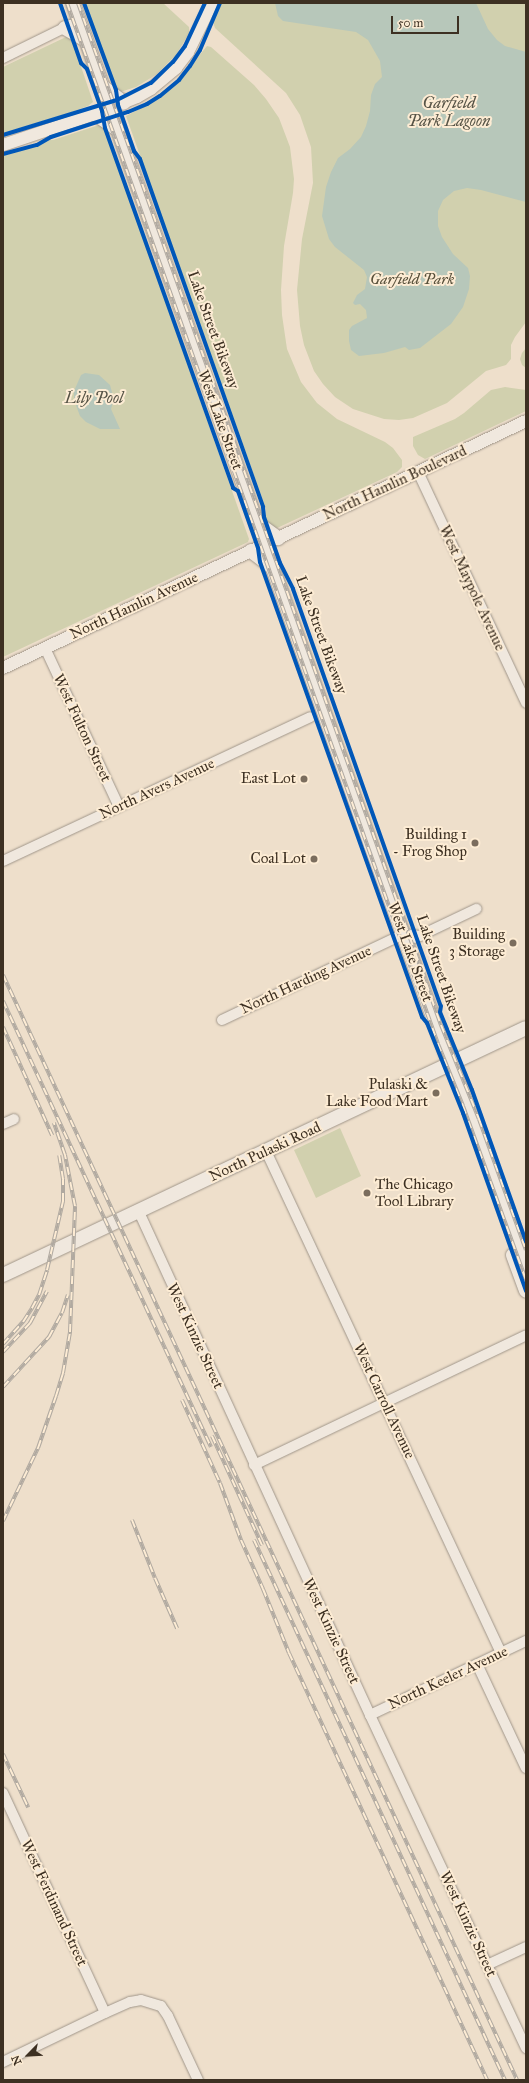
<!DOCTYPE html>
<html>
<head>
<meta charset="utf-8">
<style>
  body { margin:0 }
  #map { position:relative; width:529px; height:2083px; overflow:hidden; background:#eedfcb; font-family:"IM FELL Great Primer",serif }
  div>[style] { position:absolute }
  .green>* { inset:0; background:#d1d0ae }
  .water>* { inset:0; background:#b7c7ba }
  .roads { filter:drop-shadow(0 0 1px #a0968a) drop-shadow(0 0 1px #a0968a) }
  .minor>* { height:10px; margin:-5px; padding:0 5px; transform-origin:5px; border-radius:5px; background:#f0e8de }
  .tertiary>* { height:12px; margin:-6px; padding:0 6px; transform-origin:6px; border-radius:6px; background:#f0e8de }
  .secondary>* { height:14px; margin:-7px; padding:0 7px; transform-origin:7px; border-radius:7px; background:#f0e8de }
  .rail>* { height:4px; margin-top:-2px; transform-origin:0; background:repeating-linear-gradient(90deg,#fdecd4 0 8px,#b0a9a0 0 16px); box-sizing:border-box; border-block:1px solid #b0a9a0 }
  .cycleway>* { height:4px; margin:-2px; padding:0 2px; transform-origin:2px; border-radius:2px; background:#0057b8 }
  .dots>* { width:11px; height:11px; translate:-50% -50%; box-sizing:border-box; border:2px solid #fdecd4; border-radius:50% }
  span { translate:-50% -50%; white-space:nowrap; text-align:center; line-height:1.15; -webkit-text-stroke:4px #fdecd4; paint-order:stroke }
  .park-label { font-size:15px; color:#564e39; font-style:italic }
  .street-label { font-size:15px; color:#3d3022 }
  .poi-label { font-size:15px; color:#3d3022 }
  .right { translate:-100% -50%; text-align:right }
  .left { translate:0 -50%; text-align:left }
  .water-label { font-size:16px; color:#565346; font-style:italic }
  .frame { position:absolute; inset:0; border:4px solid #3d3022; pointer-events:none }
  .north { position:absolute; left:8px; top:2035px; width:40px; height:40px; -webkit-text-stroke:3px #fdecd4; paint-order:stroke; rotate:246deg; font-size:11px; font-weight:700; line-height:16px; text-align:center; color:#3d3022 }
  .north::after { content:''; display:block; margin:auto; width:14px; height:18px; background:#3d3022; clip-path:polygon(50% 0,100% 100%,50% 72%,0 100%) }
  .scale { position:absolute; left:391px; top:16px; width:68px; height:18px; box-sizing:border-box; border:2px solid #3d3022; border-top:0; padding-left:5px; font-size:12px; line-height:14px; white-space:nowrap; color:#3d3022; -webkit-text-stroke:3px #fdecd4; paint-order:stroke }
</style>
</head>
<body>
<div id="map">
  <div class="green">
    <i style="clip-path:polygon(85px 3px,163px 3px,189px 27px,189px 33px,176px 55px,157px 74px,136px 87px,120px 92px,116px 88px)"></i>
    <i style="clip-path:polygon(221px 3px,526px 3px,526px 322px,515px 337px,511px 345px,511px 359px,506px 365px,486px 371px,447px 403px,413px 418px,399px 420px,384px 419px,353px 409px,335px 397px,323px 384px,314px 371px,304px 345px,300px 326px,297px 290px,302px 239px,313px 183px,311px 147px,300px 115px,286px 93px,215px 28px,213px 22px)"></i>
    <i style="clip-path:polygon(68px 36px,71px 37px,93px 102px,88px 106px,69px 113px,3px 133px,3px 67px)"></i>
    <i style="clip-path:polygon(207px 46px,211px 47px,254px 85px,266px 99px,279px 118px,290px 147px,294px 179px,293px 193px,284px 246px,281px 290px,282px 315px,287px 349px,301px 382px,317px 403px,337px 419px,385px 442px,393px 448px,402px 460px,402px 467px,397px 472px,275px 529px,269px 527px,265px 517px,266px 509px,126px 116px,151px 103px,175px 85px)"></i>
    <i style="clip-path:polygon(99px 125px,104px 128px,249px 539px,248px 542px,3px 657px,3px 155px,34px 147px,49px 139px,53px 140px)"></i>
    <i style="clip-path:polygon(526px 348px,526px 368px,522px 365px,520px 359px,522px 353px)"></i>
    <i style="clip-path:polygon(505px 387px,526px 390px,526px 411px,425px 459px,418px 455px,413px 446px,413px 437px,455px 419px,464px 413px,491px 390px)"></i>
    <i style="clip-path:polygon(340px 1128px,361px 1176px,316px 1198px,294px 1150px)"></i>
  </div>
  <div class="water">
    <i style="clip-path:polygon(275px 3px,476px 3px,488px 29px,497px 40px,505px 46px,526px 52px,526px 202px,481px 190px,467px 188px,454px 191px,443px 200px,438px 211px,438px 226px,442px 237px,453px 254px,468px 268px,470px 276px,469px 289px,463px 307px,451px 324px,420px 348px,409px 350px,405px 347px,384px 353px,359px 356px,351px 350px,349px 341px,349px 330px,352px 326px,367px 318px,366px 310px,360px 304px,355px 305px,353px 303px,357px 295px,365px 289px,367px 277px,364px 270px,335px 247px,329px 239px,322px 216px,326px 187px,331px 172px,338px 158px,350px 149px,361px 137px,366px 126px,370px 111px,371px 95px,375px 84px,382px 77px,380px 61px,368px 40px,356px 32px,283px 21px,278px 16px)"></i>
    <i style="clip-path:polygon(85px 373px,99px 375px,110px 385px,114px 399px,111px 409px,120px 429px,100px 429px,86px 422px,80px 416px,74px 400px,74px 391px,81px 375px)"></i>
  </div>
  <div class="roads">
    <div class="minor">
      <i style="left:3px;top:58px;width:75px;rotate:-26.2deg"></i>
      <i style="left:418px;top:472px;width:255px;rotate:64.9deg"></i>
      <i style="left:45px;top:648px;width:175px;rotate:65deg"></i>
      <i style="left:3px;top:861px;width:339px;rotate:-25.1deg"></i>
      <i style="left:415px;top:938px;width:68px;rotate:-25.4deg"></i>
      <i style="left:222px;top:1020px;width:201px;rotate:-25.3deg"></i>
      <i style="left:404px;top:934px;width:16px;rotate:7deg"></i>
      <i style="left:3px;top:1124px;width:12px;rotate:-24deg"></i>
      <i style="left:266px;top:1151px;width:554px;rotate:64.91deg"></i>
      <i style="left:139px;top:1212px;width:554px;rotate:65.33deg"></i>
      <i style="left:370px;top:1715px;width:368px;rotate:64.9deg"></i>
      <i style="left:254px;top:1465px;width:301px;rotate:-25.5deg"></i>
      <i style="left:477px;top:1664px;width:115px;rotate:64.8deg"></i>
      <i style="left:370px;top:1715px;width:173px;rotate:-25.4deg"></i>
      <i style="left:3px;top:1793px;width:242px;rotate:65.1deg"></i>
      <i style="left:487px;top:1965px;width:43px;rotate:-24.8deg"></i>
      <i style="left:3px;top:2062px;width:113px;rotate:-25.7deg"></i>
      <i style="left:105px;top:2013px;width:27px;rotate:-24deg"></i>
      <i style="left:130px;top:2002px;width:11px;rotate:-10deg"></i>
      <i style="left:141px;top:2000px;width:21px;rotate:17deg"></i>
      <i style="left:161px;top:2006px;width:12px;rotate:55deg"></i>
      <i style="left:168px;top:2016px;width:71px;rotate:64.9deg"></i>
    </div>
    <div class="tertiary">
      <i style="left:3px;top:145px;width:97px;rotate:-18.6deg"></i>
      <i style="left:95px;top:114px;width:45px;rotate:-22deg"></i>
      <i style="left:137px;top:97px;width:16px;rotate:-30deg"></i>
      <i style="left:151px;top:89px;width:33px;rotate:-40deg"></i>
      <i style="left:176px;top:68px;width:20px;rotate:-53deg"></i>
      <i style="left:188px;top:52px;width:55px;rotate:-63.9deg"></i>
      <i style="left:3px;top:668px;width:578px;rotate:-25.28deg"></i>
    </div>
    <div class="secondary">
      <i style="left:73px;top:3px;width:893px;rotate:70.51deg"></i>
      <i style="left:371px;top:845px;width:221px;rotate:70.2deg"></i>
      <i style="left:446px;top:1053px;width:56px;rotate:66.7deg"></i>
      <i style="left:468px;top:1104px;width:172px;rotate:70.3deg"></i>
      <i style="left:65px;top:28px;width:24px;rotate:30deg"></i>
      <i style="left:103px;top:87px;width:26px;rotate:37deg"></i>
      <i style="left:95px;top:114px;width:27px;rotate:34deg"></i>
      <i style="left:257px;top:523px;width:26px;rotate:36deg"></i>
      <i style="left:251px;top:551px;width:26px;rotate:37deg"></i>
      <i style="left:513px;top:1255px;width:38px;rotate:70deg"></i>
      <i style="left:3px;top:1275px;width:578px;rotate:-25.28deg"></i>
    </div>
  </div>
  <div class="rail">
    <i style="left:67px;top:3px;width:1105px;rotate:70.38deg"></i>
    <i style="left:438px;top:1044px;width:67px;rotate:68deg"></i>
    <i style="left:463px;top:1106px;width:185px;rotate:70.1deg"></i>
    <i style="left:78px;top:3px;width:1085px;rotate:70.45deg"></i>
    <i style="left:441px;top:1025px;width:101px;rotate:68deg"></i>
    <i style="left:479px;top:1119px;width:139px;rotate:70.3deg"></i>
    <i style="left:3px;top:975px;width:1219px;rotate:65.05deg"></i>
    <i style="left:3px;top:1001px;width:492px;rotate:65deg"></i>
    <i style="left:3px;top:1027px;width:119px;rotate:65.6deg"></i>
    <i style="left:3px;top:1344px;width:30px;rotate:-48deg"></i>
    <i style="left:23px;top:1322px;width:17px;rotate:-57deg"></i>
    <i style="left:32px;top:1308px;width:15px;rotate:-62deg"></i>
    <i style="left:39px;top:1295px;width:26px;rotate:-72deg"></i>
    <i style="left:47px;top:1270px;width:71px;rotate:-76.9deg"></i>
    <i style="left:63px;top:1201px;width:22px;rotate:-90deg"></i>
    <i style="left:63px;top:1179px;width:24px;rotate:-99deg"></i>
    <i style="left:3px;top:1352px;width:40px;rotate:-47deg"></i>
    <i style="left:30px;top:1323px;width:36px;rotate:-62deg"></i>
    <i style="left:3px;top:1387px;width:68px;rotate:-47.4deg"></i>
    <i style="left:49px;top:1337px;width:27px;rotate:-62deg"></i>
    <i style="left:62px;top:1313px;width:19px;rotate:-72deg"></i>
    <i style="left:182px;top:1400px;width:91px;rotate:65.4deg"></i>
    <i style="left:220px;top:1483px;width:61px;rotate:69.8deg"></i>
    <i style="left:241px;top:1540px;width:54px;rotate:65.8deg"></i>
    <i style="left:263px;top:1589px;width:69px;rotate:67.9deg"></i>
    <i style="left:289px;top:1653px;width:471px;rotate:65.1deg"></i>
    <i style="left:212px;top:1436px;width:120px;rotate:65.4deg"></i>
    <i style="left:132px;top:1520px;width:62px;rotate:68.4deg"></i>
    <i style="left:155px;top:1578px;width:55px;rotate:66.3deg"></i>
    <i style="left:3px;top:1521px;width:81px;rotate:-64.4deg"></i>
    <i style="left:38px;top:1448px;width:55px;rotate:-70.9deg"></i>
    <i style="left:56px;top:1396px;width:24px;rotate:-73deg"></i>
    <i style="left:63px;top:1373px;width:42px;rotate:-80.3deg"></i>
    <i style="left:70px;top:1332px;width:126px;rotate:-87.7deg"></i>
    <i style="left:75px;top:1206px;width:52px;rotate:-101.1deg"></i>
    <i style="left:65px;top:1155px;width:34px;rotate:-109deg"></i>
    <i style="left:254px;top:1540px;width:595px;rotate:65.07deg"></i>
    <i style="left:3px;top:1754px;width:59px;rotate:64.7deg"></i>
  </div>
  <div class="cycleway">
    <i style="left:60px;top:3px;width:64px;rotate:70.7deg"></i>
    <i style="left:81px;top:63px;width:8px;rotate:45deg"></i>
    <i style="left:87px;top:69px;width:45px;rotate:70.3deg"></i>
    <i style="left:102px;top:111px;width:17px;rotate:80deg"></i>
    <i style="left:105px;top:128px;width:382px;rotate:70.4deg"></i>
    <i style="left:233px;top:488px;width:6px;rotate:31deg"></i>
    <i style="left:238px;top:491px;width:60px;rotate:70.7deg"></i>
    <i style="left:258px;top:548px;width:14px;rotate:82deg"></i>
    <i style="left:260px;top:562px;width:483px;rotate:70.4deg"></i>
    <i style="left:422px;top:1017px;width:8px;rotate:50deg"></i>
    <i style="left:427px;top:1023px;width:97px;rotate:68.2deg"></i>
    <i style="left:463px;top:1113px;width:189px;rotate:70.5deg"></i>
    <i style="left:84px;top:3px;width:93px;rotate:69.8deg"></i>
    <i style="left:116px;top:90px;width:15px;rotate:82deg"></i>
    <i style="left:118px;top:105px;width:49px;rotate:70.8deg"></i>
    <i style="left:134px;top:151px;width:10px;rotate:53deg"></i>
    <i style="left:140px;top:159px;width:369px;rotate:70.5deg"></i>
    <i style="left:263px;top:507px;width:10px;rotate:84deg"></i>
    <i style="left:264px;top:517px;width:49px;rotate:70.8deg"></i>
    <i style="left:280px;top:563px;width:29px;rotate:63deg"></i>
    <i style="left:293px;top:589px;width:442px;rotate:70.5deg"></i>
    <i style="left:441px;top:1006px;width:6px;rotate:99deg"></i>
    <i style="left:440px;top:1012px;width:84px;rotate:67.7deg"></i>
    <i style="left:472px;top:1090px;width:161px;rotate:70.4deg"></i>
    <i style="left:3px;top:135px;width:119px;rotate:-17.1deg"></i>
    <i style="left:117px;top:100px;width:38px;rotate:-27deg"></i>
    <i style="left:151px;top:83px;width:30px;rotate:-44deg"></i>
    <i style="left:173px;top:62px;width:20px;rotate:-53deg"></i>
    <i style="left:185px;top:46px;width:47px;rotate:-65.1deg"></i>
    <i style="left:3px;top:154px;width:35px;rotate:-15deg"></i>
    <i style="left:37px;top:145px;width:16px;rotate:-30deg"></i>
    <i style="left:51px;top:137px;width:81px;rotate:-18deg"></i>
    <i style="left:128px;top:112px;width:21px;rotate:-23deg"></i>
    <i style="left:147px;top:104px;width:15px;rotate:-32deg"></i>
    <i style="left:160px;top:96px;width:25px;rotate:-40deg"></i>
    <i style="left:179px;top:80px;width:18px;rotate:-52deg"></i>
    <i style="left:190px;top:66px;width:19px;rotate:-58deg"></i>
    <i style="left:200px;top:50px;width:51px;rotate:-66.9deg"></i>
  </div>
  <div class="dots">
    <i style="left:304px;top:779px;background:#7b6d5d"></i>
    <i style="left:475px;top:843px;background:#7b6d5d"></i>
    <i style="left:314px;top:859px;background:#7b6d5d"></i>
    <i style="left:513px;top:943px;background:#7b6d5d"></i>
    <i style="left:436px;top:1093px;background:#7b6d5d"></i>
    <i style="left:367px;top:1193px;background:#7b6d5d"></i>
  </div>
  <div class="park-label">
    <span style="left:412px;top:280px">Garfield Park</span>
  </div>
  <div class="street-label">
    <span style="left:213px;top:330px;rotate:70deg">Lake Street Bikeway</span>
    <span style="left:220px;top:420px;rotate:70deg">West Lake Street</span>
    <span style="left:395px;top:483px;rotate:-25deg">North Hamlin Boulevard</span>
    <span style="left:472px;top:588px;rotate:65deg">West Maypole Avenue</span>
    <span style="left:134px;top:606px;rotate:-25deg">North Hamlin Avenue</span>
    <span style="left:321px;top:635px;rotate:70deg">Lake Street Bikeway</span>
    <span style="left:82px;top:728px;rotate:65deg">West Fulton Street</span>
    <span style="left:157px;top:789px;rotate:-25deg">North Avers Avenue</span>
    <span style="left:410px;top:952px;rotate:70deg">West Lake Street</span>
    <span style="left:441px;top:974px;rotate:71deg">Lake Street Bikeway</span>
    <span style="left:306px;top:980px;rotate:-25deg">North Harding Avenue</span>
    <span style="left:265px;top:1152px;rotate:-25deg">North Pulaski Road</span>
    <span style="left:195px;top:1336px;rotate:65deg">West Kinzie Street</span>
    <span style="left:384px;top:1401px;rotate:65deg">West Carroll Avenue</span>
    <span style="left:331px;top:1631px;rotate:65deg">West Kinzie Street</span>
    <span style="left:448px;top:1678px;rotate:-25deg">North Keeler Avenue</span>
    <span style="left:54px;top:1903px;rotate:65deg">West Ferdinand Street</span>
    <span style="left:468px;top:1924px;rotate:65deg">West Kinzie Street</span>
  </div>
  <div class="poi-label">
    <span class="right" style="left:296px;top:779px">East Lot</span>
    <span class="right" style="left:467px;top:843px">Building 1<br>- Frog Shop</span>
    <span class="right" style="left:306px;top:859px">Coal Lot</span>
    <span class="right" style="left:505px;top:943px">Building<br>3 Storage</span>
    <span class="right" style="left:428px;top:1093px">Pulaski &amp;<br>Lake Food Mart</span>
    <span class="left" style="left:375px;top:1193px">The Chicago<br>Tool Library</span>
  </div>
  <div class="water-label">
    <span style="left:449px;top:112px">Garfield<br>Park Lagoon</span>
    <span style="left:94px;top:398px">Lily Pool</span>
  </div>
  <div class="frame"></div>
  <div class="north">N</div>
  <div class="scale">50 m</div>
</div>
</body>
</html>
